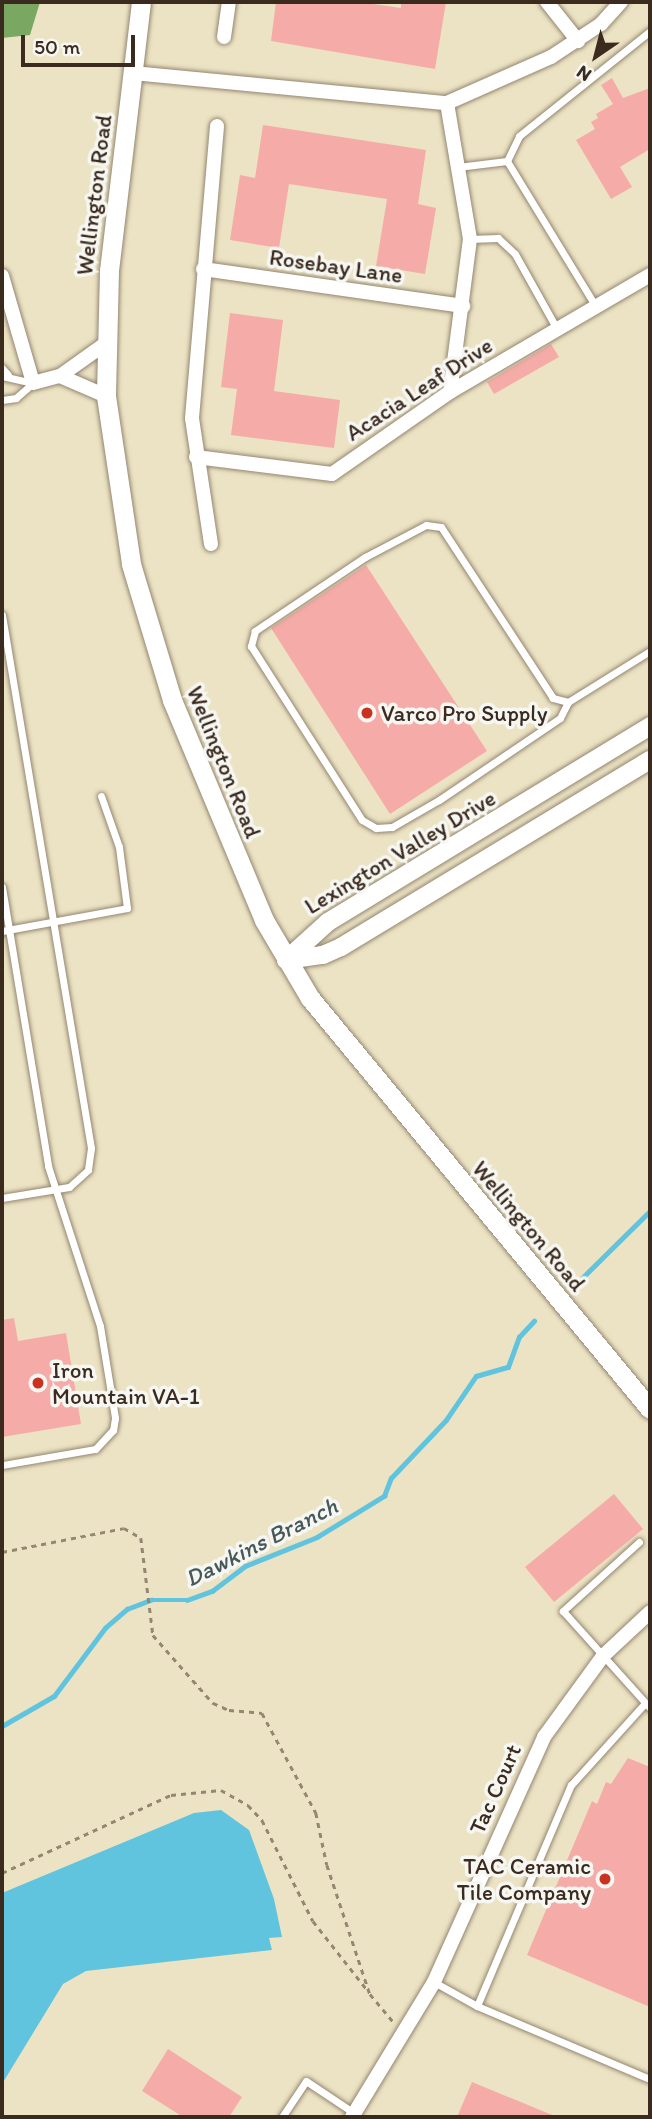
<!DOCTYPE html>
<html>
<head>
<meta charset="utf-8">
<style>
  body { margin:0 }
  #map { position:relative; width:652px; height:2119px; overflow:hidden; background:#ece3c4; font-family:Itim,sans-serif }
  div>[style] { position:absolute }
  .forest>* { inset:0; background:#7aa862 }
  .water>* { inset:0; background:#60c4de }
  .stream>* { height:4.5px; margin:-2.25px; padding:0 2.25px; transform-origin:2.25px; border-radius:2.25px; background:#60c4de }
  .building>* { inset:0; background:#f5aca8 }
  .path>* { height:2.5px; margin-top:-1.25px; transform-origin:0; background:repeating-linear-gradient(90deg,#948671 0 5px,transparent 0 10px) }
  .roads { filter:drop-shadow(0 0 2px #948671) drop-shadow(0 0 2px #948671) }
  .service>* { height:7px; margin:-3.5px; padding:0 3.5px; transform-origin:3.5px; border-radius:3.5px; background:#fff }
  .minor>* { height:14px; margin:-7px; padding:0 7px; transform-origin:7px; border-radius:7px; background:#fff }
  .tertiary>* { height:18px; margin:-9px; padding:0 9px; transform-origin:9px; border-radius:9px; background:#fff }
  .secondary>* { height:19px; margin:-9.5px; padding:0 9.5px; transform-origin:9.5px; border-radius:9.5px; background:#fff }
  .dots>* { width:19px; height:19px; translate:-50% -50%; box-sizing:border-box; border:4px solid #f6f6f2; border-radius:50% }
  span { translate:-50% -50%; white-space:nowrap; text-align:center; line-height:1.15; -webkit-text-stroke:7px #f6f6f2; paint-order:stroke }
  .street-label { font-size:23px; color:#3b2a1e }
  .poi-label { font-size:23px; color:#3b2a1e }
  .left { translate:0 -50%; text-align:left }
  .right { translate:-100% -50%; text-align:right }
  .water-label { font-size:24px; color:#465858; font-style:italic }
  .frame { position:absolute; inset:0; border:4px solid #3b2a1e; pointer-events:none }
  .north { position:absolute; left:561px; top:21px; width:70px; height:70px; -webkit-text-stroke:5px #f6f6f2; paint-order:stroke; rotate:215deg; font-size:19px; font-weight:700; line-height:28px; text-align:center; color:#3b2a1e }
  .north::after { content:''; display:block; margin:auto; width:24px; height:32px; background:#3b2a1e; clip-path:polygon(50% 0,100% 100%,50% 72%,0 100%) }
  .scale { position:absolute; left:21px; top:35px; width:114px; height:32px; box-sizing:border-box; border:4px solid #3b2a1e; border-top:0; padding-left:9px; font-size:21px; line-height:24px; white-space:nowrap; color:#3b2a1e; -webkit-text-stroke:5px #f6f6f2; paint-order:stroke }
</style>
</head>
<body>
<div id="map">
  <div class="forest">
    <i style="clip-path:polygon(2px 2px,40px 2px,30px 35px,2px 38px)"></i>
  </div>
  <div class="water">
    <i style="clip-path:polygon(221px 1810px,249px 1830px,274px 1899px,282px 1937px,269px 1938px,272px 1950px,86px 1971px,63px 1984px,2px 2084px,2px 1893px,194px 1813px)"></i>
  </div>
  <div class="stream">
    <i style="left:582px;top:1278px;width:95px;rotate:-44.6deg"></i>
    <i style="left:2px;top:1726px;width:60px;rotate:-30deg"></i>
    <i style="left:54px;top:1696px;width:85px;rotate:-53.1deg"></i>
    <i style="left:105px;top:1628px;width:29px;rotate:-41deg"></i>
    <i style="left:127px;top:1609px;width:26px;rotate:-21deg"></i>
    <i style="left:151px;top:1600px;width:36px"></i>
    <i style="left:187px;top:1600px;width:27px;rotate:-20deg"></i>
    <i style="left:212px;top:1591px;width:41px;rotate:-37.1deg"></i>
    <i style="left:245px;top:1566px;width:78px;rotate:-21.9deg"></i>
    <i style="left:317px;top:1537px;width:79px;rotate:-31.5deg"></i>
    <i style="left:384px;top:1496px;width:19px;rotate:-69deg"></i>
    <i style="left:391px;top:1478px;width:80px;rotate:-46.5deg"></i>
    <i style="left:446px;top:1420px;width:53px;rotate:-55.7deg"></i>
    <i style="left:476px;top:1376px;width:33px;rotate:-16deg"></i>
    <i style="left:508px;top:1367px;width:32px;rotate:-70deg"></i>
    <i style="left:519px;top:1337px;width:22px;rotate:-47deg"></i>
  </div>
  <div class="building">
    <i style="clip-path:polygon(276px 2px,360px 2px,401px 8px,401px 2px,446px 2px,435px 69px,271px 41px)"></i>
    <i style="clip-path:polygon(612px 78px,623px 98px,650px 88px,650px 149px,620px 167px,632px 187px,611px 199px,576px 140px,595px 129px,591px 122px,598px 118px,596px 114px,613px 104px,601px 85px)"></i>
    <i style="clip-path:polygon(263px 125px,426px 150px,418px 204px,436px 208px,425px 274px,376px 266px,387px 199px,289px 184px,279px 248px,230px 240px,240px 175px,255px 178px)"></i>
    <i style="clip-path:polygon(230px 313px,283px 320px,274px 391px,340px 400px,334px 448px,231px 435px,237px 389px,221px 387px)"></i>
    <i style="clip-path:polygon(551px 344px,559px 357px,494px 394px,487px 382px)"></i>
    <i style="clip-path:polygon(366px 565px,487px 751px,390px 814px,271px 628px)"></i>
    <i style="clip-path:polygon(14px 1318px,18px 1341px,66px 1333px,81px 1424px,2px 1437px,2px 1320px)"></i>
    <i style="clip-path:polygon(614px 1494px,643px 1529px,554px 1602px,525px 1567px)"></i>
    <i style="clip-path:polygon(628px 1758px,650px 1767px,650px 2007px,527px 1955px,592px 1801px,597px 1804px,606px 1782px,611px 1784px)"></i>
    <i style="clip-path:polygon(168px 2049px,242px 2097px,229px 2117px,183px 2117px,142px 2091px)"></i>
    <i style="clip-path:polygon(472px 2082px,557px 2117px,457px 2117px)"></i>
  </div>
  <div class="path">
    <i style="left:2px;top:1552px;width:124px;rotate:-11.1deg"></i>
    <i style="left:124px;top:1528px;width:20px;rotate:30deg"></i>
    <i style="left:141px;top:1538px;width:98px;rotate:82.9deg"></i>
    <i style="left:153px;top:1635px;width:91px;rotate:48.6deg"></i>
    <i style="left:213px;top:1703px;width:17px;rotate:24deg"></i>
    <i style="left:229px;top:1710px;width:33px;rotate:5deg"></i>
    <i style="left:262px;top:1713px;width:114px;rotate:61.6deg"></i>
    <i style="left:316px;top:1813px;width:53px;rotate:78.1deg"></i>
    <i style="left:327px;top:1865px;width:136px;rotate:71.6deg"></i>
    <i style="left:370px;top:1994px;width:38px;rotate:50deg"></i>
    <i style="left:2px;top:1873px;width:186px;rotate:-24.8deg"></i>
    <i style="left:171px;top:1795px;width:50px;rotate:-5.7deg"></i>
    <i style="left:221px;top:1790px;width:31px;rotate:29deg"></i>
    <i style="left:248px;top:1805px;width:21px;rotate:47deg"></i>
    <i style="left:262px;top:1820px;width:113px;rotate:63.2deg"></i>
    <i style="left:313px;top:1921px;width:89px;rotate:51.8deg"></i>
  </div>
  <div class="roads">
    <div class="service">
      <i style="left:507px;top:161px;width:171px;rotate:58.6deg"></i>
      <i style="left:458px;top:167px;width:49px;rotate:-7deg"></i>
      <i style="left:507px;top:161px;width:28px;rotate:-64deg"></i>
      <i style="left:519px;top:136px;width:168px;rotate:-38.7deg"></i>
      <i style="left:470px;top:239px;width:28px;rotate:-2deg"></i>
      <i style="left:498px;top:238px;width:23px;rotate:43deg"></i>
      <i style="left:515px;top:254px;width:86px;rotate:60.8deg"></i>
      <i style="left:2px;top:368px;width:9px;rotate:49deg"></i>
      <i style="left:2px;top:376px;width:32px;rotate:13deg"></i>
      <i style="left:33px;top:383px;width:23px;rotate:139deg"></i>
      <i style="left:16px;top:398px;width:14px;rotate:172deg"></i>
      <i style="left:2px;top:615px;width:540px;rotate:80.52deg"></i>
      <i style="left:91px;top:1148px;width:22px;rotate:98deg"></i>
      <i style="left:88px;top:1170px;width:25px;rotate:138deg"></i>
      <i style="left:69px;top:1187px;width:68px;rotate:170.7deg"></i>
      <i style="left:568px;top:702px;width:16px;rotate:-165deg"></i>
      <i style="left:553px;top:698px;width:204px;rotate:-123.2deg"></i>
      <i style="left:441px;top:527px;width:15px;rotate:-172deg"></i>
      <i style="left:426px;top:525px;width:69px;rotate:152.3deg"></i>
      <i style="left:365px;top:557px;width:133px;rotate:146.1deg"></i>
      <i style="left:255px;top:631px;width:16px;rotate:105deg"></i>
      <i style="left:251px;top:646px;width:206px;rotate:57.5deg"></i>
      <i style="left:362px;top:820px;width:16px;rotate:30deg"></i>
      <i style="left:376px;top:828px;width:16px;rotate:-4deg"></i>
      <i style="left:392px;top:827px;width:54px;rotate:-29.9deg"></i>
      <i style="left:439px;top:800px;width:146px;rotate:-34.1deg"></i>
      <i style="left:560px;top:718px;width:18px;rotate:-63deg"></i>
      <i style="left:568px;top:702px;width:97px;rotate:-31.9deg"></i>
      <i style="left:2px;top:887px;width:283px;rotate:80.6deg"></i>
      <i style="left:48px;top:1166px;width:168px;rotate:72deg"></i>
      <i style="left:100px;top:1326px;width:93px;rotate:80.7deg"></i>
      <i style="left:115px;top:1418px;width:12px;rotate:99deg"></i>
      <i style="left:113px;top:1430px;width:26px;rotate:133deg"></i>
      <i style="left:95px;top:1449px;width:94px;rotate:170.2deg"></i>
      <i style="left:2px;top:931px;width:127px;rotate:-10.4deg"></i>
      <i style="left:127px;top:908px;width:62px;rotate:-97.5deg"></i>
      <i style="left:119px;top:847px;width:54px;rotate:-109.4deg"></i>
      <i style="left:639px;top:1542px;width:103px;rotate:137.8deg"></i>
      <i style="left:563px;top:1611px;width:130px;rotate:48.1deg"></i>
      <i style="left:434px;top:1982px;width:49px;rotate:29.2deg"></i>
      <i style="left:477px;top:2006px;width:188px;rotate:22.9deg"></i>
      <i style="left:477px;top:2006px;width:240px;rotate:-67deg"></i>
      <i style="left:571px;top:1785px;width:110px;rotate:-47.9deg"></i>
      <i style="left:282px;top:2117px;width:43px;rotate:-56.3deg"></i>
      <i style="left:306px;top:2081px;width:58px;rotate:33.7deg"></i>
    </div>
    <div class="minor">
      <i style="left:547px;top:2px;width:50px;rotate:51.5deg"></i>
      <i style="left:224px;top:37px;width:35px;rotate:-82deg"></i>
      <i style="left:133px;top:73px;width:315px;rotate:5.5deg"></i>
      <i style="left:447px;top:103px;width:114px;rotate:-23.9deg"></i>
      <i style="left:551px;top:57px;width:60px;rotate:-33.4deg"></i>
      <i style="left:601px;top:24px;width:30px;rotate:-48deg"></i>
      <i style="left:447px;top:103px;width:138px;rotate:80.4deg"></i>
      <i style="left:470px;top:239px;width:154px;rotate:97.4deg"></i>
      <i style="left:203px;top:269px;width:263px;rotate:8.1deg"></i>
      <i style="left:2px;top:276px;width:111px;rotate:73.8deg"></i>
      <i style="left:33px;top:383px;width:28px;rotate:-15deg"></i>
      <i style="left:105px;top:344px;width:55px;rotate:144.6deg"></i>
      <i style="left:60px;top:376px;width:50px;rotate:23.5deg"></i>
      <i style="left:196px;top:457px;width:137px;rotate:7.1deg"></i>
      <i style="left:332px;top:474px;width:144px;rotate:-34.8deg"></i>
      <i style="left:450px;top:392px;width:232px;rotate:-30.3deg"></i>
      <i style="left:211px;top:544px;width:127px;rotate:-98.6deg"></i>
      <i style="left:192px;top:418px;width:293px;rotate:-85.1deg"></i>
      <i style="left:352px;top:2117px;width:158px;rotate:-58.7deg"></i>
      <i style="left:434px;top:1982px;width:269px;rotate:-65.8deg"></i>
      <i style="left:544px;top:1737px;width:100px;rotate:-53.9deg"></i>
      <i style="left:603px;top:1656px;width:64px;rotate:-43.1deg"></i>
    </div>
    <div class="tertiary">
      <i style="left:286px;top:960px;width:57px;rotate:-42.1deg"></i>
      <i style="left:328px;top:922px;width:377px;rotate:-31.3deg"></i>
      <i style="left:286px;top:960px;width:37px;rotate:-8deg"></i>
      <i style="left:323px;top:955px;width:20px;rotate:-24deg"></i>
      <i style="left:341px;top:947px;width:361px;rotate:-31.2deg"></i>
    </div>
    <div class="secondary">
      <i style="left:141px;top:2px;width:271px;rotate:96.8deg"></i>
      <i style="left:109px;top:271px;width:125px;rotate:91.4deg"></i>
      <i style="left:106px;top:396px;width:170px;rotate:81.5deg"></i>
      <i style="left:131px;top:564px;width:142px;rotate:73.2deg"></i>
      <i style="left:172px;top:700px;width:238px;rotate:67.3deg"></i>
      <i style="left:264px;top:920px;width:91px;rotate:59.5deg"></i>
      <i style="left:310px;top:998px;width:533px;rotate:50.4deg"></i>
    </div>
  </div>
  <div class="dots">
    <i style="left:367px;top:713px;background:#c8321e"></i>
    <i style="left:38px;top:1383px;background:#c8321e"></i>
    <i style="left:605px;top:1879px;background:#c8321e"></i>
  </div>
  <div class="street-label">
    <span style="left:94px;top:195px;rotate:-83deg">Wellington Road</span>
    <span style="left:336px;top:266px;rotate:8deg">Rosebay Lane</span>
    <span style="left:419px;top:389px;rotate:-33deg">Acacia Leaf Drive</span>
    <span style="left:224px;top:762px;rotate:68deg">Wellington Road</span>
    <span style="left:400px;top:852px;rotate:-31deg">Lexington Valley Drive</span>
    <span style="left:529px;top:1226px;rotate:50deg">Wellington Road</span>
    <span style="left:495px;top:1789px;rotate:-66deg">Tac Court</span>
  </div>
  <div class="poi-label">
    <span class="left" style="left:381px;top:713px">Varco Pro Supply</span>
    <span class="left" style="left:52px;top:1383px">Iron<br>Mountain VA-1</span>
    <span class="right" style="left:591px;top:1879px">TAC Ceramic<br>Tile Company</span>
  </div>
  <div class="water-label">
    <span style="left:261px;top:1542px;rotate:-27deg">Dawkins Branch</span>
  </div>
  <div class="frame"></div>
  <div class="north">N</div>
  <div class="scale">50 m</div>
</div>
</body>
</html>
